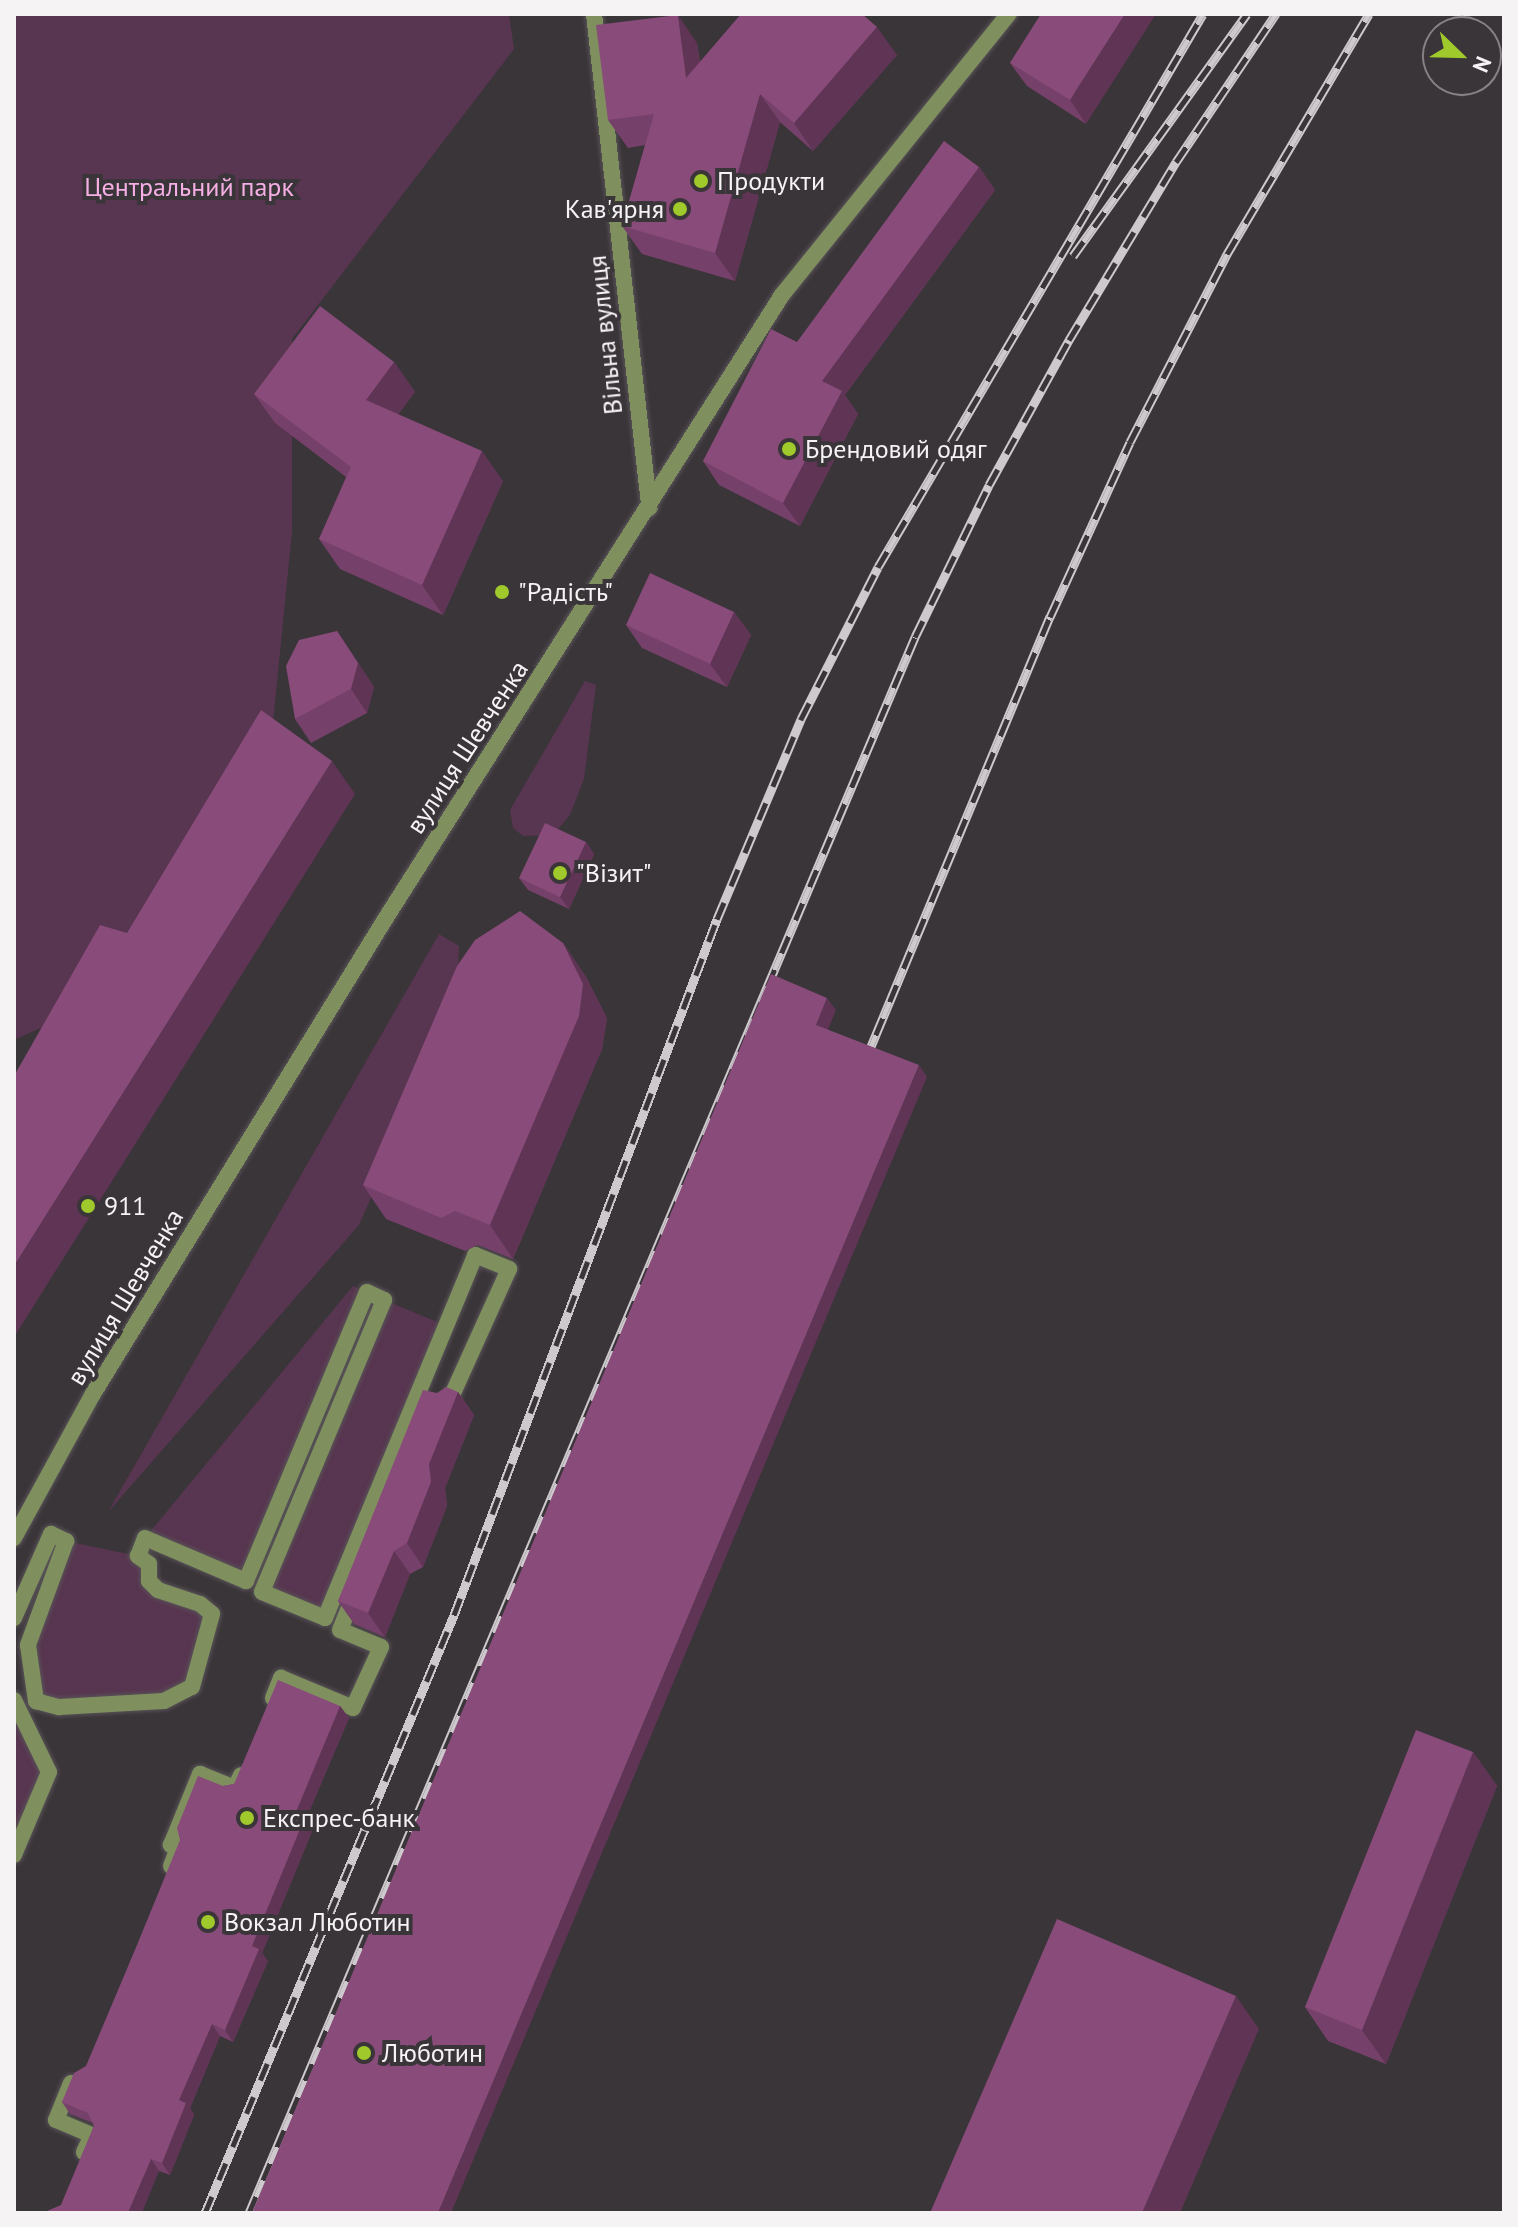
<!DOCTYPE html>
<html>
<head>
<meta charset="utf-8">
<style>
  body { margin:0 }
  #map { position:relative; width:1518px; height:2227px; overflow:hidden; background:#3a3539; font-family:"PT Sans",sans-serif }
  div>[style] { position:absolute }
  .green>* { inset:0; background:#583550 }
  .roads { filter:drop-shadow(0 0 2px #585357) drop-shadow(0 0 2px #585357) }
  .pedestrian>* { height:16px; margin:-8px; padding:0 8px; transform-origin:8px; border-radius:8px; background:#7f905e }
  .minor>* { height:16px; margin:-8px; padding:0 8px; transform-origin:8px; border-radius:8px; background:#7f905e }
  .rail>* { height:9px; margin-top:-4.5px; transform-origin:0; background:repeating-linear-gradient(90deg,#3a3539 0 18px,#cdc9cc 0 36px); box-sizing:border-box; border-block:2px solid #cdc9cc }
  .wall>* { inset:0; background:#754069 }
  .shaded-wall>* { inset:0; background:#5f3455 }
  .building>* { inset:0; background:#884b7a }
  .dots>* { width:22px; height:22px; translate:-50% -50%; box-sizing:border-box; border:4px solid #3a3539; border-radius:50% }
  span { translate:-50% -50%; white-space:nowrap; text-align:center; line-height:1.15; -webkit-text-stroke:8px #3a3539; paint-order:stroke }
  .poi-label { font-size:26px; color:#f6f3f5 }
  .left { translate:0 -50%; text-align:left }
  .right { translate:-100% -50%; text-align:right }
  .park-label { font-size:26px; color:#f6afe4 }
  .street-label { font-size:26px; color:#f6f3f5 }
  .frame { position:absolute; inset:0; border:16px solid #f6f3f5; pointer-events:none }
  .north { position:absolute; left:1422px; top:16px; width:80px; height:80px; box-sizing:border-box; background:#3a3539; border:2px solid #858184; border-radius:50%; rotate:113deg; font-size:22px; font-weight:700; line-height:32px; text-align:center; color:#f6f3f5 }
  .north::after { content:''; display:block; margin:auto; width:28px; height:36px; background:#a0c92b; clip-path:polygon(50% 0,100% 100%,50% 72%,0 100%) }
</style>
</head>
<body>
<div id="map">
  <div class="green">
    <i style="clip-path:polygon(14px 14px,509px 14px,514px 49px,292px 339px,292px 532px,252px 933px,14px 1040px)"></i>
    <i style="clip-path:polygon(585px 681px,596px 685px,584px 779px,570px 815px,553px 835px,523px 836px,513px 828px,510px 810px)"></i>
    <i style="clip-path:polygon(439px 934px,459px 946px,457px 1005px,359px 1225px,108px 1512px)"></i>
    <i style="clip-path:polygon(353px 1286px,367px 1292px,246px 1581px,145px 1538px)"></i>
    <i style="clip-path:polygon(384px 1300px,447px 1326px,325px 1618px,262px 1592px)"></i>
    <i style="clip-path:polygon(66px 1541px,138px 1556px,149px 1581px,212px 1614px,192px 1687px,164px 1701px,36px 1701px,28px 1645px)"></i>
    <i style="clip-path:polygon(14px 1700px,49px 1772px,14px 1853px)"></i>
  </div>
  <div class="roads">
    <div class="pedestrian">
      <i style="left:14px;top:1618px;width:92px;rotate:-66.2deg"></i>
      <i style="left:51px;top:1534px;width:17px;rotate:25deg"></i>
      <i style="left:66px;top:1541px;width:111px;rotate:110.1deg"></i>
      <i style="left:28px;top:1645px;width:57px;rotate:81.9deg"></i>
      <i style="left:36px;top:1701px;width:24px;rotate:15deg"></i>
      <i style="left:59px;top:1707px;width:105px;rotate:-3.3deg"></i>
      <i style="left:164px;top:1701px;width:31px;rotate:-27deg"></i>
      <i style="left:192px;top:1687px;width:76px;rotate:-74.7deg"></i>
      <i style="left:212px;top:1614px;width:16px;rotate:-140deg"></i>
      <i style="left:200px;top:1604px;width:44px;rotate:-161.6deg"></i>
      <i style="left:158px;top:1590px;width:13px;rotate:-135deg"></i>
      <i style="left:149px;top:1581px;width:17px;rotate:-90deg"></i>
      <i style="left:149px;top:1564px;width:14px;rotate:-144deg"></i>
      <i style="left:138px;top:1556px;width:19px;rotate:-69deg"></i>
      <i style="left:145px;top:1538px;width:110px;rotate:23.1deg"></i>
      <i style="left:246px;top:1581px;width:313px;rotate:-67.3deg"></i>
      <i style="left:367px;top:1292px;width:19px;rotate:25deg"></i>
      <i style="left:384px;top:1300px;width:316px;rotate:112.7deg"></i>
      <i style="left:262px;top:1592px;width:68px;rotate:22.4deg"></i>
      <i style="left:325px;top:1618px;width:393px;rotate:-67.5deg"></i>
      <i style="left:475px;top:1255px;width:37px;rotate:22deg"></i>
      <i style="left:509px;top:1269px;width:148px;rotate:114.3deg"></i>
      <i style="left:273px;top:1698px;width:22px;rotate:-68deg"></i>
      <i style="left:281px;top:1678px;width:78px;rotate:22.6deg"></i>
      <i style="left:353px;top:1708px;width:67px;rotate:-65.3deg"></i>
      <i style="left:381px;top:1647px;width:44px;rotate:-157.5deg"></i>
      <i style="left:340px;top:1630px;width:38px;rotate:-68deg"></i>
      <i style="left:14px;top:1700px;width:80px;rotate:64.1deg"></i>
      <i style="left:49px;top:1772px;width:90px;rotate:112.9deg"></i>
      <i style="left:171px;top:1866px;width:19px;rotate:-69deg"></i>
      <i style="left:178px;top:1848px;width:8px;rotate:-157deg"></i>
      <i style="left:171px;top:1845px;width:77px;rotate:-67.8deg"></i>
      <i style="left:200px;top:1774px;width:38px;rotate:22deg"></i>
      <i style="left:235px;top:1788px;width:14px;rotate:-65deg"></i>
      <i style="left:71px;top:2083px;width:40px;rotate:112deg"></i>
      <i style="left:56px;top:2120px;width:39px;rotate:23deg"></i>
      <i style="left:92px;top:2135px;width:19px;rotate:115deg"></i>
    </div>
    <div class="minor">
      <i style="left:594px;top:14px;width:497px;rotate:83.6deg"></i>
      <i style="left:14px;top:1538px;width:164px;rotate:-61.3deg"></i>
      <i style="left:93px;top:1394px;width:555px;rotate:-58.4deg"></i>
      <i style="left:384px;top:921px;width:742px;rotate:-57.55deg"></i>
      <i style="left:782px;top:295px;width:361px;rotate:-51.1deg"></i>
    </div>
  </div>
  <div class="rail">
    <i style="left:1073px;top:256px;width:298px;rotate:-54.3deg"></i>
    <i style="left:862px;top:1068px;width:489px;rotate:-67.4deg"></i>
    <i style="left:1050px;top:617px;width:192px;rotate:-65.4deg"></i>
    <i style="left:1130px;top:442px;width:212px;rotate:-62.7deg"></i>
    <i style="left:1227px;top:254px;width:279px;rotate:-59.4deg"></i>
    <i style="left:205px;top:2213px;width:648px;rotate:-67.39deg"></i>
    <i style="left:454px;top:1615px;width:744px;rotate:-69.3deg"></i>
    <i style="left:717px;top:919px;width:217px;rotate:-67.2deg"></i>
    <i style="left:801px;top:719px;width:170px;rotate:-63.1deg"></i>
    <i style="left:878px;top:567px;width:641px;rotate:-59.56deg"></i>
    <i style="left:249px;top:2213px;width:1711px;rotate:-67.09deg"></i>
    <i style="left:915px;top:637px;width:169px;rotate:-64deg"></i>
    <i style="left:989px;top:485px;width:166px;rotate:-61.1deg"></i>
    <i style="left:1069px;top:340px;width:208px;rotate:-59deg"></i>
    <i style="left:1176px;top:162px;width:179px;rotate:-56deg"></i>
  </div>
  <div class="wall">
    <i style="clip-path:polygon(1041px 14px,1086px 124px,1027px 86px,1010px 63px)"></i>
    <i style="clip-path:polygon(697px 43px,700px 62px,897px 55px,813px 151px,780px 122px,735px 281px,642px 254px,622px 226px,645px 145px,628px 148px,608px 120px)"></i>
    <i style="clip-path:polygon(979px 167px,995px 190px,845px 395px,858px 414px,800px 526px,719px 485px,703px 461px,797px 342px)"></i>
    <i style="clip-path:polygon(394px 362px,415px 392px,398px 414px,503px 481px,443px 615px,340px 569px,319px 539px,346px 477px,275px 423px,254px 394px)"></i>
    <i style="clip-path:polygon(734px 612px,751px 635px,727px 687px,642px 648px,626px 625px)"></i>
    <i style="clip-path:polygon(337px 631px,374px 687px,367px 713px,311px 743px,295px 719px)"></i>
    <i style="clip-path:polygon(586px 842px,594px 854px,569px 909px,528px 890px,519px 878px)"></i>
    <i style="clip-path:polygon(563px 943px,586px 977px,607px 1018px,602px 1049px,513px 1259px,478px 1245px,465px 1251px,386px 1219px,363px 1185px)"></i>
    <i style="clip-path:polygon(458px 1392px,474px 1415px,445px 1488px,447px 1506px,423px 1567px,410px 1574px,385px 1637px,354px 1624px,338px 1601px,437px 1393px)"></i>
    <i style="clip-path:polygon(340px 1706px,349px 1718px,306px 1819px,313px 1829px,262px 1953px,268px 1961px,233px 2042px,220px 2036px,190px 2108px,194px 2115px,170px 2175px,159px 2171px,61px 2205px,94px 2126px,93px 2123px,70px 2114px,62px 2102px,86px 2066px,223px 1786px,234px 1784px)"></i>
    <i style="clip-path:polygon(1473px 1752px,1497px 1786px,1386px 2064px,1328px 2041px,1305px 2007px)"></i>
  </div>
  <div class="shaded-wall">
    <i style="clip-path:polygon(1125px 14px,1156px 14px,1086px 124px,1070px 100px)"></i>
    <i style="clip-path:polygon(678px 15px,697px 43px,705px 106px,686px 78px)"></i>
    <i style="clip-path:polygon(877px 27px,897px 55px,813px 151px,794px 123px)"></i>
    <i style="clip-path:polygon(760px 94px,780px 122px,735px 281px,715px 253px)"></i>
    <i style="clip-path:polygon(979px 167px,995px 190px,845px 395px,858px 414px,800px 526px,783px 503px,822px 381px)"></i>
    <i style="clip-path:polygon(394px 362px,415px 392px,387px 430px,366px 400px)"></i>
    <i style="clip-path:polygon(482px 451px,503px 481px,443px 615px,422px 585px)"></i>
    <i style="clip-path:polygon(734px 612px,751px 635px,727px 687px,710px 664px)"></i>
    <i style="clip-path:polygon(337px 631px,374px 687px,367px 713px,351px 689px)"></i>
    <i style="clip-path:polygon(332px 761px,355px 794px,16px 1334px,14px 1331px,14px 1266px)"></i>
    <i style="clip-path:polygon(586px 842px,594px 854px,569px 909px,560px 897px)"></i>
    <i style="clip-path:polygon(563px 943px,586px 977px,607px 1018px,602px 1049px,513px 1259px,490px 1225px)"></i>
    <i style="clip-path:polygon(827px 998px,836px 1010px,825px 1037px,816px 1025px)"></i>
    <i style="clip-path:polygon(919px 1065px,927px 1077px,451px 2213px,438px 2213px)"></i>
    <i style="clip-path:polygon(458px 1392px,474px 1415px,445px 1488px,447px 1506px,423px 1567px,407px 1543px,429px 1464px)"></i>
    <i style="clip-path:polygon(394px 1551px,410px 1574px,385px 1637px,368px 1613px)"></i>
    <i style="clip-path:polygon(340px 1706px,349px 1718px,306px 1819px,313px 1829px,262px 1953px,268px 1961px,233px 2042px,225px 2030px,295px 1814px)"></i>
    <i style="clip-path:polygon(1473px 1752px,1497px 1786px,1386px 2064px,1362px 2030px)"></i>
    <i style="clip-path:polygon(1236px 1996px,1259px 2029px,1180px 2213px,1142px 2213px)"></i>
    <i style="clip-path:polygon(212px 2024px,220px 2036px,190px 2108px,194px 2115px,170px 2175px,162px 2163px,179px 2100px)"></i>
    <i style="clip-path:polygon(151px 2159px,159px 2171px,142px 2213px,128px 2213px)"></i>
  </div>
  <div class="building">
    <i style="clip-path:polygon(741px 14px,862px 14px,877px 27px,794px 123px,760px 94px,715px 253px,622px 226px,654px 114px,608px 120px,596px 25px,678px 15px,686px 78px)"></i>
    <i style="clip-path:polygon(1041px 14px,1125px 14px,1070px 100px,1010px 63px)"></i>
    <i style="clip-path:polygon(944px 141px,979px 167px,822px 381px,842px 391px,783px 503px,703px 461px,771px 329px,797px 342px)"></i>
    <i style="clip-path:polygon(320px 306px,394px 362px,366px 400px,482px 451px,422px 585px,319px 539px,351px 467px,254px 394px)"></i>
    <i style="clip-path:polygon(650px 573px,734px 612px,710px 664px,626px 625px)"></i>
    <i style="clip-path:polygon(337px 631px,358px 663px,351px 689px,295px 719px,286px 666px,299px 640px)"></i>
    <i style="clip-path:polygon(261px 710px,332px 761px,14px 1266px,14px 1076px,100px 925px,127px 933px)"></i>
    <i style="clip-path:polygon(545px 823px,586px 842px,560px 897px,519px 878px)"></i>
    <i style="clip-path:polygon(520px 911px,563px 943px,583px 984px,579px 1016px,490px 1225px,455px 1211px,441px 1218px,363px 1185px,457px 966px,475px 940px)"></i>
    <i style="clip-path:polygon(771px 974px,827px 998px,816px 1025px,919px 1065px,438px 2213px,252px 2213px)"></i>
    <i style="clip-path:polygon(446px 1387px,458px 1392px,429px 1464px,431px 1482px,407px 1543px,394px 1551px,368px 1613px,338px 1601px,423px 1390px,437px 1393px)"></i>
    <i style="clip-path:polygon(278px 1680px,340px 1706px,295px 1814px,305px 1817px,252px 1946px,259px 1949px,225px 2030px,212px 2024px,179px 2100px,186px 2103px,162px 2163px,151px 2159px,128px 2213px,46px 2213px,47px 2211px,61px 2205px,94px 2126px,88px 2113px,62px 2102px,74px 2073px,86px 2066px,137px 1945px,180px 1840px,177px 1828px,198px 1776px,223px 1786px,234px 1784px)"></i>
    <i style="clip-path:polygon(1416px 1730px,1473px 1752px,1362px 2030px,1305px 2007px)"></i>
    <i style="clip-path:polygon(1057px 1919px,1236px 1996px,1142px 2213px,930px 2213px)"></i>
  </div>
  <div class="dots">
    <i style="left:701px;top:181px;background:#a0c92b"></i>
    <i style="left:680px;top:209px;background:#a0c92b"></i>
    <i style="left:789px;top:449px;background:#a0c92b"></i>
    <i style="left:502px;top:592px;background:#a0c92b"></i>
    <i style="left:560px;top:873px;background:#a0c92b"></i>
    <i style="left:88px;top:1206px;background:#a0c92b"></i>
    <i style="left:247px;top:1818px;background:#a0c92b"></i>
    <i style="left:208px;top:1922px;background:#a0c92b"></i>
    <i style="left:364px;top:2053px;background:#a0c92b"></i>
  </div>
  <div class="poi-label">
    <span class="left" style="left:717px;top:181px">Продукти</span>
    <span class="right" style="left:664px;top:209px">Кав'ярня</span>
    <span class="left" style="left:805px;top:449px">Брендовий одяг</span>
    <span class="left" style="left:518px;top:592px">"Радість"</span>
    <span class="left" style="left:576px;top:873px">"Візит"</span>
    <span class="left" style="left:104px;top:1206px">911</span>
    <span class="left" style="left:263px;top:1818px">Експрес-банк</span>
    <span class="left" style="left:224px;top:1922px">Вокзал Люботин</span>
    <span class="left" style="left:382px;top:2053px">Люботин</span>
  </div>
  <div class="park-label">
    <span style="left:189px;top:187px">Центральний парк</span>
  </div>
  <div class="street-label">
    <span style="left:605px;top:335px;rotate:-96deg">Вільна вулиця</span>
    <span style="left:467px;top:747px;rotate:-57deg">вулиця Шевченка</span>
    <span style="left:125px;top:1297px;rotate:-59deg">вулиця Шевченка</span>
  </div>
  <div class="frame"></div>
  <div class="north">N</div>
</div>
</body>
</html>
